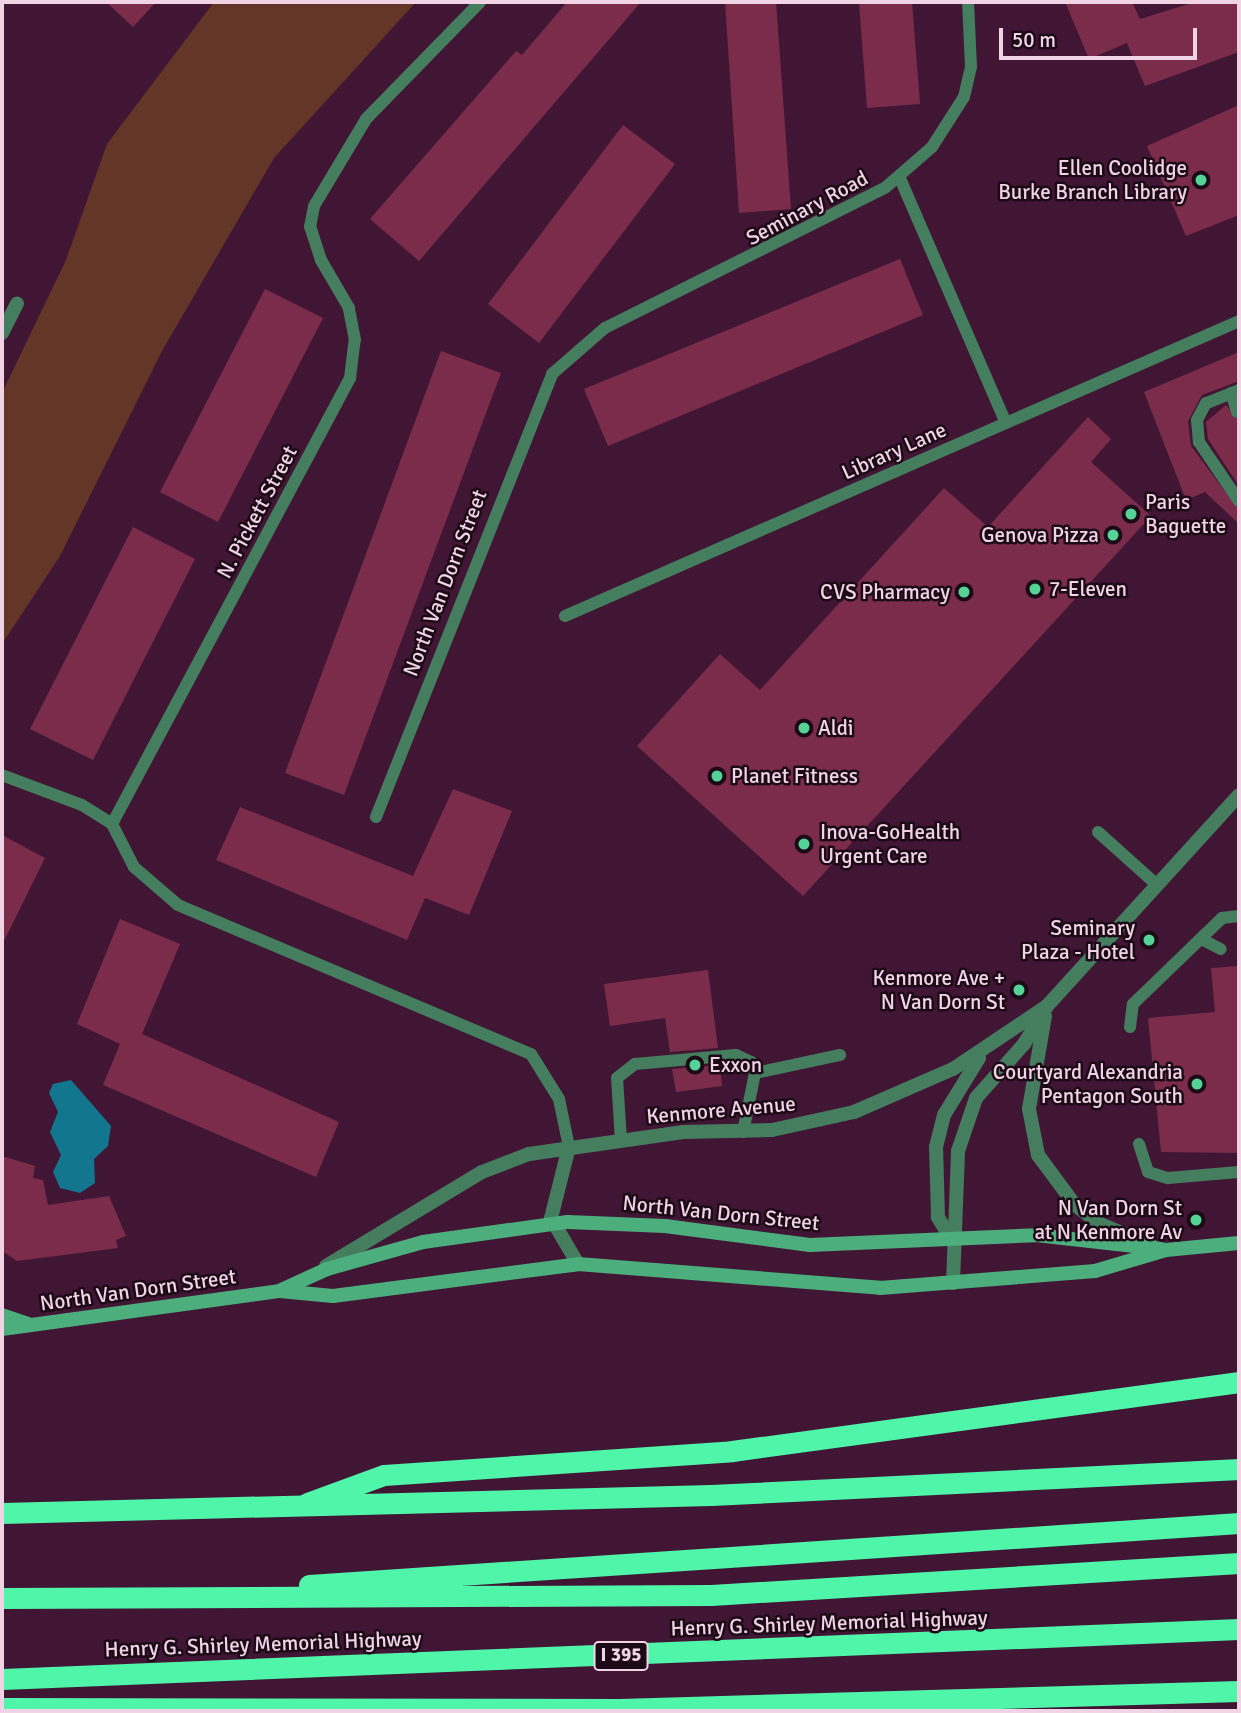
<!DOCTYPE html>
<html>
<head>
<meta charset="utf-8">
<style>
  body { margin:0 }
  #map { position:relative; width:1241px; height:1713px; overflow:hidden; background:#411635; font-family:Signika,sans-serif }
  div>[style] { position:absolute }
  .green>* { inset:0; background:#643627 }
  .water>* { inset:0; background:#11768e }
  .building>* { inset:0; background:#7b2c4b }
  .service>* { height:12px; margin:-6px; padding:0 6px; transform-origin:6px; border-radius:6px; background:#447e5f }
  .minor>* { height:14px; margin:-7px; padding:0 7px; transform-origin:7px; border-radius:7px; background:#447e5f }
  .tertiary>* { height:14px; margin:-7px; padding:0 7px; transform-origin:7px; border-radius:7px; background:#447e5f }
  .secondary>* { height:14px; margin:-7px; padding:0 7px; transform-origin:7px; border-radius:7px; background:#4cae7d }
  .motorway>* { height:21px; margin:-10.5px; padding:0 10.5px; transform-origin:10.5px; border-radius:10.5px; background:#4ff5a9 }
  .dots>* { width:19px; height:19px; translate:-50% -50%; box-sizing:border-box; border:4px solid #1c0a17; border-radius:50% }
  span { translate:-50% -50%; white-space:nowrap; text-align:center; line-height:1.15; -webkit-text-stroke:5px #1c0a17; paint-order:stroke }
  .shield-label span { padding:2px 5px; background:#1c0a17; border:2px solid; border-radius:5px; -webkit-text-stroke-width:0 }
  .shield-label { font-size:19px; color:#f0d3e5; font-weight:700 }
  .poi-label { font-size:21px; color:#f0d3e5 }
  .right { translate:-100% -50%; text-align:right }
  .left { translate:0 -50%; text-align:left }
  .street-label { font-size:21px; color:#f0d3e5 }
  .frame { position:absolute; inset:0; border:4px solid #f0d3e5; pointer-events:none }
  .scale { position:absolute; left:999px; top:28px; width:198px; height:32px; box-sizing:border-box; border:4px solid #f0d3e5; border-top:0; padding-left:9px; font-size:21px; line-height:24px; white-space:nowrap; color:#f0d3e5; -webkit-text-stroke:5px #1c0a17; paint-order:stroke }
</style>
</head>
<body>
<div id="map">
  <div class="green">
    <i style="clip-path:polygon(214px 2px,416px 2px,274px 158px,162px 351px,60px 556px,2px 644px,2px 393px,66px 260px,107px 144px)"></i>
  </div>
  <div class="water">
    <i style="clip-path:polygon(71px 1080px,111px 1126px,108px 1146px,94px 1159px,95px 1183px,80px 1193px,60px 1188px,53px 1172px,61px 1155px,50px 1132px,58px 1112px,49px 1093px,53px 1084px)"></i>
  </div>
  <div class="building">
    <i style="clip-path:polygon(106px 2px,156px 2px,133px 27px)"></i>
    <i style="clip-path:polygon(567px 2px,641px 2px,419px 261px,370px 219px,516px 51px,522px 55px)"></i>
    <i style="clip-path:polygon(725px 2px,776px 2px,791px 209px,739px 213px)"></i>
    <i style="clip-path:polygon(859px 2px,912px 2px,920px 104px,867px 108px)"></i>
    <i style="clip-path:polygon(1065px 2px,1132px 2px,1140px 19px,1195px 2px,1239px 2px,1239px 52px,1145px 86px,1127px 43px,1089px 59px)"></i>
    <i style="clip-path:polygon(1239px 105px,1239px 215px,1186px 236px,1147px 146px)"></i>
    <i style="clip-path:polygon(623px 125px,675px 164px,539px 343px,488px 304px)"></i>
    <i style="clip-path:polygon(900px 259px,923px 315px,608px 446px,584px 389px)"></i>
    <i style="clip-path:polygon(265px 289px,323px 318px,218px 522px,160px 492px)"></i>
    <i style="clip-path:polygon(441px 351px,501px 373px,344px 795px,285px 773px)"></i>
    <i style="clip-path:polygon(1239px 352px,1239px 381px,1202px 395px,1188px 421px,1191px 446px,1239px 510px,1239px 524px,1205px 492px,1186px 500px,1144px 392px)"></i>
    <i style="clip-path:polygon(1226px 405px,1239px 420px,1239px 486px,1208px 439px,1206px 422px)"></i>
    <i style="clip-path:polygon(1088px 417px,1111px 439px,1091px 462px,1151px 516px,803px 896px,637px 746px,720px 654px,760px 690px,944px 488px,988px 527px)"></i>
    <i style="clip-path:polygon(133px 527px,195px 559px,93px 760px,30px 729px)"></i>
    <i style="clip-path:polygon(453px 789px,512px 811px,469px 915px,425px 898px,407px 940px,216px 860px,240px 807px,413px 876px)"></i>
    <i style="clip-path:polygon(2px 835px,45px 858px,2px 945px)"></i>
    <i style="clip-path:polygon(120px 919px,180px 944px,142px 1034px,339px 1122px,316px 1177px,103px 1085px,120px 1044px,77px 1024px)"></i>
    <i style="clip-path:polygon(1239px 966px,1239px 1153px,1161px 1152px,1148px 1018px,1215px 1012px,1211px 968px)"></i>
    <i style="clip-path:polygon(708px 970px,718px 1048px,670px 1052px,665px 1018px,610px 1026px,604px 984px)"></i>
    <i style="clip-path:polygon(720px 1065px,722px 1086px,676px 1092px,672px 1069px)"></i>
    <i style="clip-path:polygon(2px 1156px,35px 1166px,33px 1178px,43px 1180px,48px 1205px,109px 1196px,126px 1236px,116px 1240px,118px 1248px,17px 1261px,2px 1251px)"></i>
  </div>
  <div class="service">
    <i style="left:899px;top:176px;width:269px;rotate:66.6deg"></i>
    <i style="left:1239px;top:390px;width:35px;rotate:158deg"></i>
    <i style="left:1206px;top:403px;width:19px;rotate:118deg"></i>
    <i style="left:1197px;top:420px;width:22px;rotate:85deg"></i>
    <i style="left:1199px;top:442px;width:71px;rotate:55.9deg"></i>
    <i style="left:1231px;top:393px;width:20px;rotate:72deg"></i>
    <i style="left:565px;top:616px;width:736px;rotate:-23.64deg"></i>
    <i style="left:2px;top:775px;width:85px;rotate:20.6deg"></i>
    <i style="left:82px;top:805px;width:36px;rotate:32deg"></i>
    <i style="left:112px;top:824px;width:48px;rotate:62.9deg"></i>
    <i style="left:134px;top:867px;width:58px;rotate:40.8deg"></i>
    <i style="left:178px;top:905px;width:383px;rotate:22.9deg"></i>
    <i style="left:531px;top:1054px;width:53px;rotate:58.1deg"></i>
    <i style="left:559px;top:1099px;width:49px;rotate:78.2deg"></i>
    <i style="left:376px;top:817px;width:477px;rotate:-68.3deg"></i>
    <i style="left:552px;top:374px;width:70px;rotate:-41deg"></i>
    <i style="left:605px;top:328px;width:314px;rotate:-26.6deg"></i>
    <i style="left:886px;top:187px;width:61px;rotate:-41deg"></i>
    <i style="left:932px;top:147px;width:59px;rotate:-57.4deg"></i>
    <i style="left:964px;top:97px;width:31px;rotate:-77deg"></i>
    <i style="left:971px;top:67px;width:65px;rotate:-92.6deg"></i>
    <i style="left:112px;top:824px;width:506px;rotate:-61.91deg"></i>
    <i style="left:350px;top:378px;width:38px;rotate:-83deg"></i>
    <i style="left:355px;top:340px;width:33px;rotate:-101deg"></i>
    <i style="left:349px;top:308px;width:56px;rotate:-120.3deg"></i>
    <i style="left:321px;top:260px;width:35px;rotate:-108deg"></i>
    <i style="left:310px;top:227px;width:21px;rotate:-79deg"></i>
    <i style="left:314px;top:206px;width:101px;rotate:-59.1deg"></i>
    <i style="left:366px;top:119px;width:163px;rotate:-45.7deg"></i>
    <i style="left:1098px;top:832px;width:79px;rotate:41.9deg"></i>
    <i style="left:1201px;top:939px;width:22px;rotate:27deg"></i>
    <i style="left:1130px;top:1027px;width:23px;rotate:-83deg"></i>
    <i style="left:1133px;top:1004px;width:124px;rotate:-44deg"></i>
    <i style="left:1222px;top:918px;width:17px;rotate:-7deg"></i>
    <i style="left:743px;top:1132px;width:60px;rotate:-78.5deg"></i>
    <i style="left:755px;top:1073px;width:87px;rotate:-12deg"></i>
    <i style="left:621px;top:1141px;width:63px;rotate:-93.6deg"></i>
    <i style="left:617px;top:1078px;width:23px;rotate:-38deg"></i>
    <i style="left:635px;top:1064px;width:101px;rotate:-5.1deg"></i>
    <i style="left:736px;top:1055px;width:17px;rotate:25deg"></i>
    <i style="left:751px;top:1062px;width:12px;rotate:70deg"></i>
    <i style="left:1139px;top:1144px;width:29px;rotate:72deg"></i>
    <i style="left:1148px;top:1172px;width:21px;rotate:17deg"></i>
    <i style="left:1168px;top:1178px;width:71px;rotate:-4.8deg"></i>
  </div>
  <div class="minor">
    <i style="left:2px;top:333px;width:33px;rotate:-63deg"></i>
  </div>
  <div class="tertiary">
    <i style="left:1045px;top:1016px;width:94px;rotate:99.8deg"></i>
    <i style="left:1029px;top:1109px;width:47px;rotate:78.9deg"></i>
    <i style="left:1038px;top:1155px;width:62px;rotate:53.5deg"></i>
    <i style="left:1075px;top:1205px;width:31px;rotate:37deg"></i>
    <i style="left:1100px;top:1224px;width:55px;rotate:22.4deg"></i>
    <i style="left:569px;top:1147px;width:73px;rotate:104.2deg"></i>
    <i style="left:551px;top:1218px;width:53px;rotate:59.6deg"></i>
    <i style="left:951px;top:1239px;width:26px;rotate:-121deg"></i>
    <i style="left:938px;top:1217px;width:70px;rotate:-91.6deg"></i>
    <i style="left:936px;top:1147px;width:33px;rotate:-76deg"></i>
    <i style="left:944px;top:1115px;width:67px;rotate:-58.4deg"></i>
    <i style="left:326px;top:1266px;width:182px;rotate:-31.1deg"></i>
    <i style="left:482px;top:1172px;width:50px;rotate:-21deg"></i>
    <i style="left:529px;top:1154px;width:156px;rotate:-8.1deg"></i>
    <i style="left:683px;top:1132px;width:89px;rotate:-1.3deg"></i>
    <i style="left:772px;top:1130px;width:84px;rotate:-12.4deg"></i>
    <i style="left:854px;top:1112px;width:108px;rotate:-23.5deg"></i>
    <i style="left:953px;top:1069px;width:113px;rotate:-33.8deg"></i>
    <i style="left:953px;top:1283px;width:132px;rotate:-87.8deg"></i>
    <i style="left:958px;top:1151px;width:56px;rotate:-71.2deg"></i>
    <i style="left:976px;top:1098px;width:72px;rotate:-48.4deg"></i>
    <i style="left:1024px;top:1044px;width:44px;rotate:-58.8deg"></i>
    <i style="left:1047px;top:1006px;width:285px;rotate:-47.7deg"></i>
  </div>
  <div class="secondary">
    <i style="left:281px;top:1290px;width:51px;rotate:-24.5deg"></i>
    <i style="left:327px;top:1269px;width:100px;rotate:-15.7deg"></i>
    <i style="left:423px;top:1242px;width:146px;rotate:-7.9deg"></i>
    <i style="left:568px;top:1222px;width:97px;rotate:2.4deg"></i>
    <i style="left:665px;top:1226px;width:146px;rotate:7.5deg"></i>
    <i style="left:810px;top:1245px;width:226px;rotate:-2.5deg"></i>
    <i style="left:1036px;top:1235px;width:126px;rotate:6.4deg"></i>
    <i style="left:2px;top:1315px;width:28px;rotate:19deg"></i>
    <i style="left:2px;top:1329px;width:281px;rotate:-7.8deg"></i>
    <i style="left:280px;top:1291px;width:53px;rotate:5.4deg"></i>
    <i style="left:333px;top:1296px;width:247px;rotate:-7.4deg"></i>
    <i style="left:578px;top:1264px;width:303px;rotate:4.5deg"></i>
    <i style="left:880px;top:1288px;width:216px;rotate:-4.5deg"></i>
    <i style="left:1095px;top:1271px;width:74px;rotate:-16.5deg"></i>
    <i style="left:1166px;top:1250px;width:73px;rotate:-5.5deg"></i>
  </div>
  <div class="motorway">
    <i style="left:307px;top:1503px;width:82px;rotate:-20deg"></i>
    <i style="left:384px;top:1475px;width:349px;rotate:-3.9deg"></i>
    <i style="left:732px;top:1451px;width:512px;rotate:-7.75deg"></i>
    <i style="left:2px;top:1513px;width:709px;rotate:-1.45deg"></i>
    <i style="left:711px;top:1495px;width:529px;rotate:-2.82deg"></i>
    <i style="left:309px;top:1585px;width:932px;rotate:-3.81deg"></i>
    <i style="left:2px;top:1598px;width:709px;rotate:-0.24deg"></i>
    <i style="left:711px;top:1595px;width:529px;rotate:-3.47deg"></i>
    <i style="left:2px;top:1679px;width:1238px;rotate:-2.31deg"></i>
    <i style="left:2px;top:1708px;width:618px;rotate:0.09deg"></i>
    <i style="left:620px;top:1709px;width:619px;rotate:-1.67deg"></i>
  </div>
  <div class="dots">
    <i style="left:1201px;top:180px;background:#54d396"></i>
    <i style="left:1131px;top:514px;background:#54d396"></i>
    <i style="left:1113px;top:535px;background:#54d396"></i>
    <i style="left:1035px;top:589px;background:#54d396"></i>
    <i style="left:964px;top:592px;background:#54d396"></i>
    <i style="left:804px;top:728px;background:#54d396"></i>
    <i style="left:717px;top:776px;background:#54d396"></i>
    <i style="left:804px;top:844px;background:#54d396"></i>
    <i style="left:1149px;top:940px;background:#54d396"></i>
    <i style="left:1019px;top:990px;background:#54d396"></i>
    <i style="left:695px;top:1065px;background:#54d396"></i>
    <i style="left:1197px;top:1084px;background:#54d396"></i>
    <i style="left:1196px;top:1220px;background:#54d396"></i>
  </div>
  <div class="shield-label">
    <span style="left:621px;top:1656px">I 395</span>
  </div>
  <div class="poi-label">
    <span class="right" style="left:1187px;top:180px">Ellen Coolidge<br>Burke Branch Library</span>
    <span class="left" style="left:1145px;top:514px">Paris<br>Baguette</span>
    <span class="right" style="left:1099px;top:535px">Genova Pizza</span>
    <span class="left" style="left:1049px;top:589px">7-Eleven</span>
    <span class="right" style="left:950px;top:592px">CVS Pharmacy</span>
    <span class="left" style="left:818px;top:728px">Aldi</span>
    <span class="left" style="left:731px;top:776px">Planet Fitness</span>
    <span class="left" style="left:820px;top:844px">Inova-GoHealth<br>Urgent Care</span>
    <span class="right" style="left:1135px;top:940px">Seminary<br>Plaza - Hotel</span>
    <span class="right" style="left:1005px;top:990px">Kenmore Ave +<br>N Van Dorn St</span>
    <span class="left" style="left:709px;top:1065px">Exxon</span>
    <span class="right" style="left:1183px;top:1084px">Courtyard Alexandria<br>Pentagon South</span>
    <span class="right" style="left:1182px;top:1220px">N Van Dorn St<br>at N Kenmore Av</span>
  </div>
  <div class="street-label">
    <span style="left:807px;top:208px;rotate:-28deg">Seminary Road</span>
    <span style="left:894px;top:451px;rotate:-24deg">Library Lane</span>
    <span style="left:257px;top:512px;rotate:-62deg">N. Pickett Street</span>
    <span style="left:445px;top:583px;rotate:-69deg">North Van Dorn Street</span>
    <span style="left:721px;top:1110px;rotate:-5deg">Kenmore Avenue</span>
    <span style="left:721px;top:1213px;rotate:6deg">North Van Dorn Street</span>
    <span style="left:138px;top:1290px;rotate:-8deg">North Van Dorn Street</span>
    <span style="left:829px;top:1623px;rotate:-2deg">Henry G. Shirley Memorial Highway</span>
    <span style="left:263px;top:1644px;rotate:-2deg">Henry G. Shirley Memorial Highway</span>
  </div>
  <div class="frame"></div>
  <div class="scale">50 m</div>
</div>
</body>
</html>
